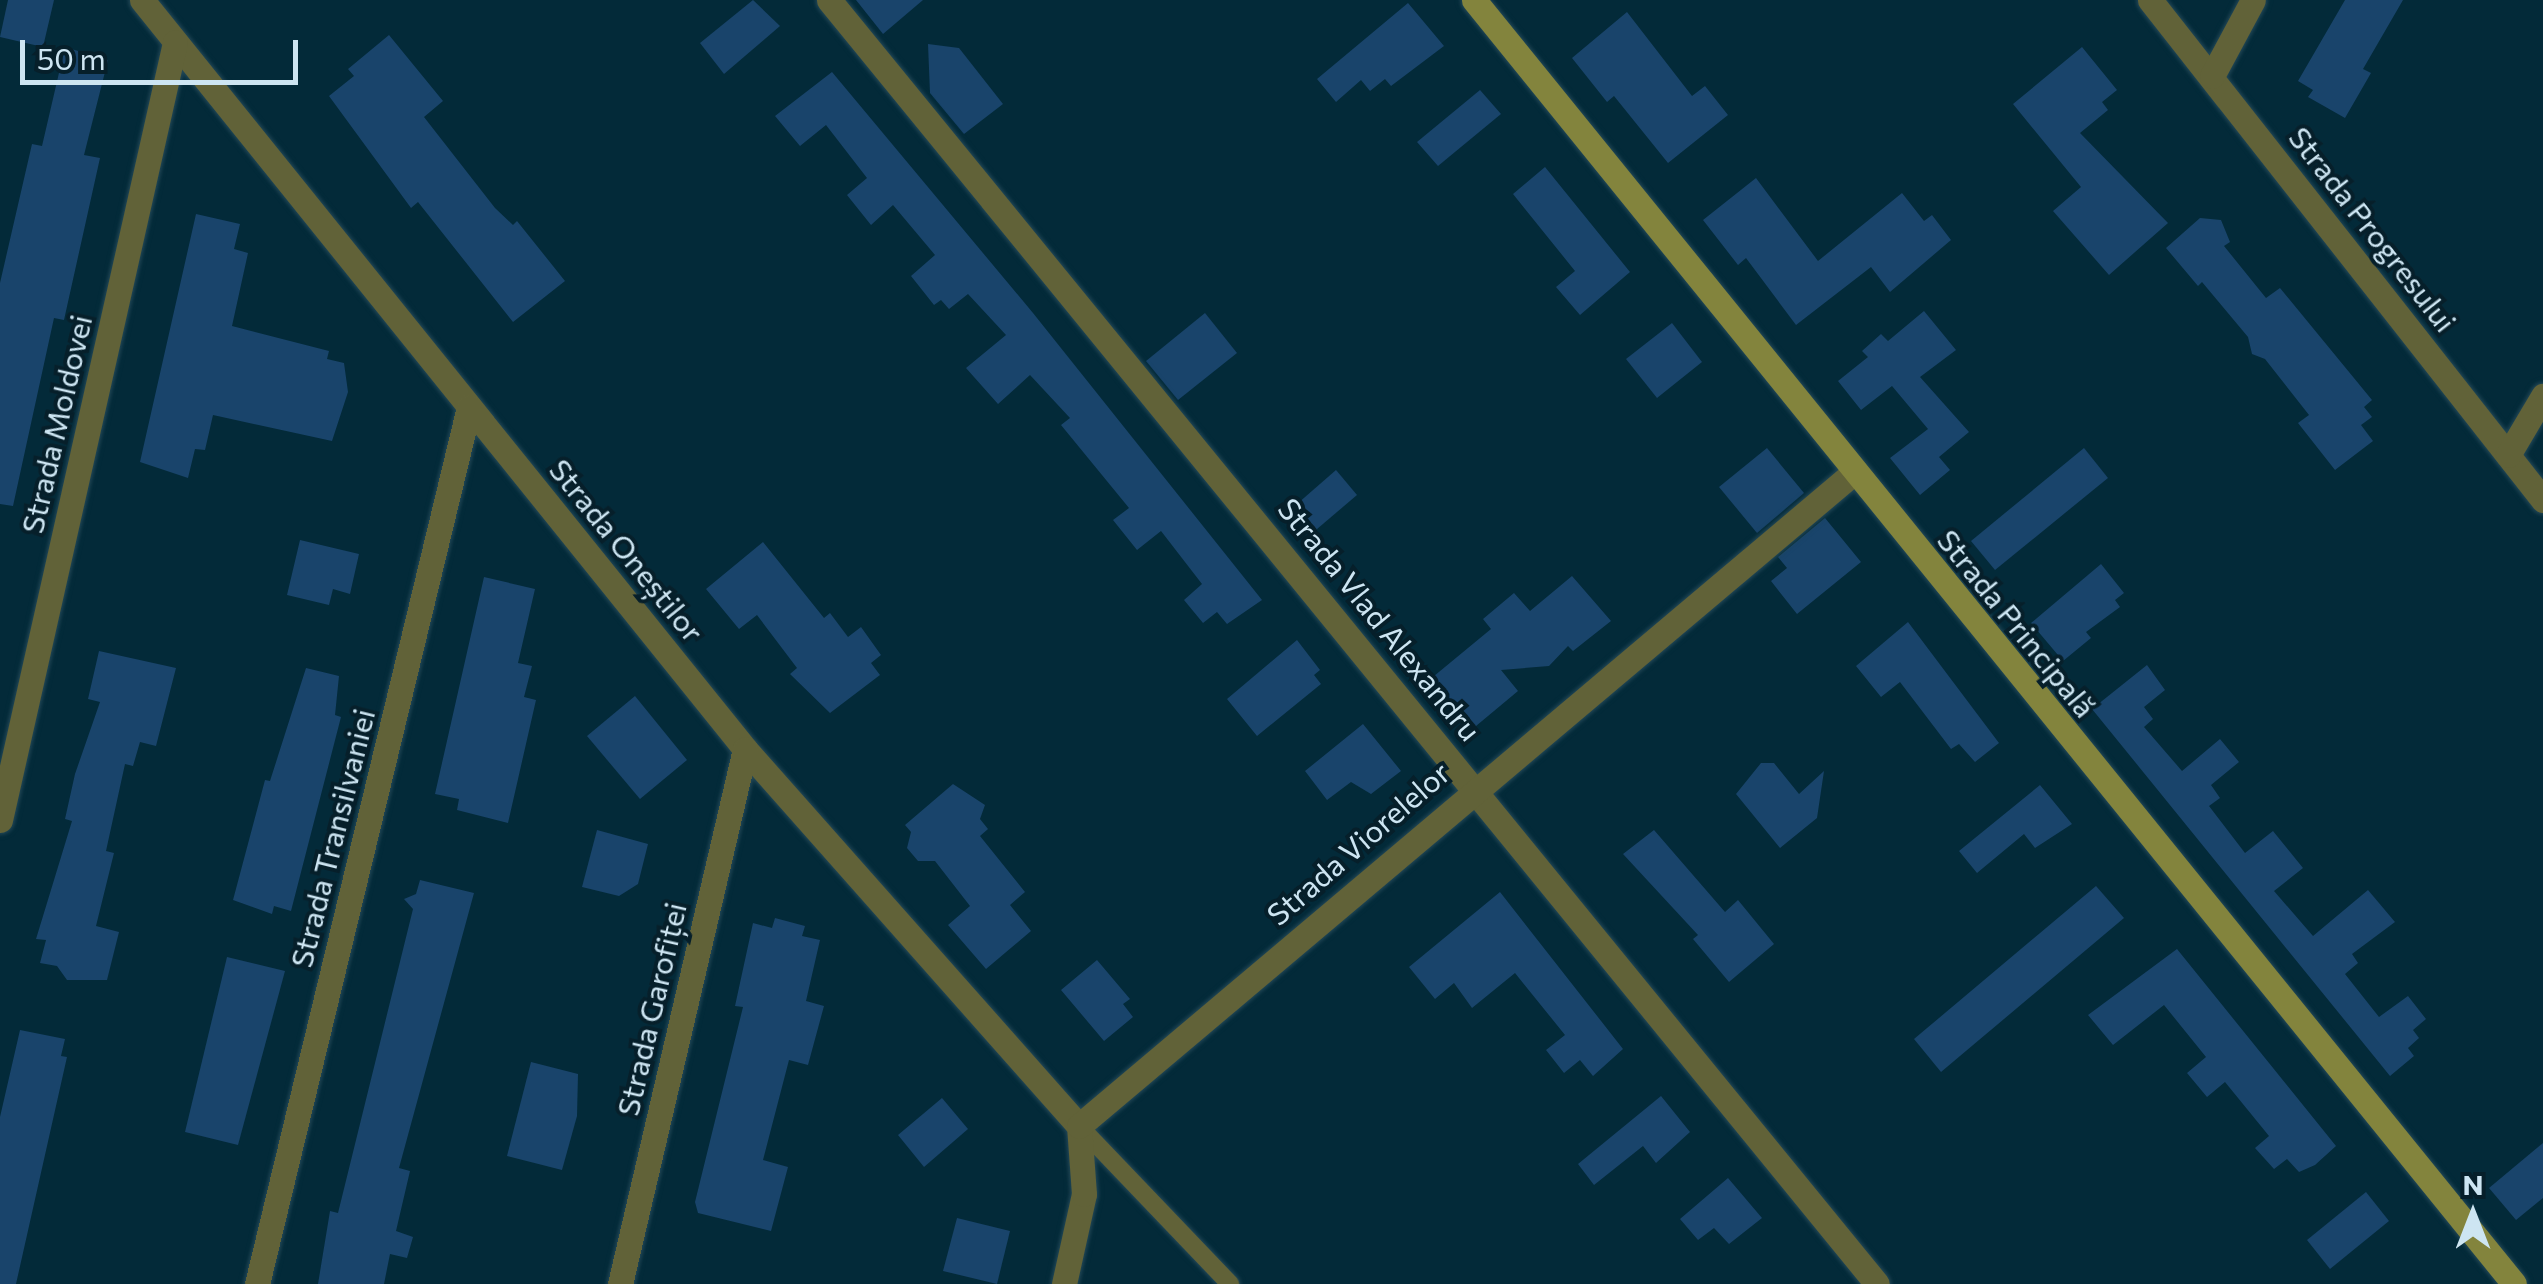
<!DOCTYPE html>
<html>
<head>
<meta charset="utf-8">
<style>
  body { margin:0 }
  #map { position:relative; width:2543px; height:1284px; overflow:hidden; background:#032a39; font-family:Commissioner,sans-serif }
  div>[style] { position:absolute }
  .building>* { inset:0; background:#19446b }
  .roads { filter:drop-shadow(0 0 2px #234857) drop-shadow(0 0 2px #234857) }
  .service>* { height:18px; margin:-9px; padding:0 9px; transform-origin:9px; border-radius:9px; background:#616238 }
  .minor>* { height:25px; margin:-12.5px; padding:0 12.5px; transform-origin:12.5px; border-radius:12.5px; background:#616238 }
  .secondary>* { height:25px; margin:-12.5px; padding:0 12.5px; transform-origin:12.5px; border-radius:12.5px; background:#83843d }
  span { translate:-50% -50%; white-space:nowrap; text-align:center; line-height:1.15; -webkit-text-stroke:8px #061f2a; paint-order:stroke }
  .street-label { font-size:30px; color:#cde5f2 }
  .north { position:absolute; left:2423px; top:1164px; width:100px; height:100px; -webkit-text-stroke:8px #061f2a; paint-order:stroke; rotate:0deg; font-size:28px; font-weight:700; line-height:40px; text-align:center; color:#cde5f2 }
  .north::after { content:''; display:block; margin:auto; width:35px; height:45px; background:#cde5f2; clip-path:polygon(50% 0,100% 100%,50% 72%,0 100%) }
  .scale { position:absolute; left:20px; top:40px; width:278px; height:45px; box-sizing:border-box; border:5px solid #cde5f2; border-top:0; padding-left:12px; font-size:30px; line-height:35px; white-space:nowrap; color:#cde5f2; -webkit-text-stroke:8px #061f2a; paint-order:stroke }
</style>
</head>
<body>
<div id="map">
  <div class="building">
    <i style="clip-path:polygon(8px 0,54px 0,43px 47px,0 37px)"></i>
    <i style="clip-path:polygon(753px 0,780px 26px,724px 74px,700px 43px)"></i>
    <i style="clip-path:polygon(856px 0,923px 0,883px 34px)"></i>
    <i style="clip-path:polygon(2345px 0,2403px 0,2363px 69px,2371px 73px,2345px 118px,2308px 97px,2313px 90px,2298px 81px)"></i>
    <i style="clip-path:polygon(1408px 3px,1444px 46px,1391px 86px,1385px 79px,1370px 91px,1361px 80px,1336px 102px,1317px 79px)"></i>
    <i style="clip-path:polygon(1627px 12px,1692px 96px,1705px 86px,1728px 115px,1668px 163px,1614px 96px,1607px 102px,1572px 58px)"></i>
    <i style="clip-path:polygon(389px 35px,443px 101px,424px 117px,495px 208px,513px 225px,517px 221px,565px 281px,513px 322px,418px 202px,411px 208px,329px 96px,354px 76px,348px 69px)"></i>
    <i style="clip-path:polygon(928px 44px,959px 48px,1003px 104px,964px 134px,930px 93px)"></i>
    <i style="clip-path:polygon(65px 47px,108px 60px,84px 155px,100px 158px,64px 320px,54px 318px,13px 506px,0 504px,0 283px,32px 144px,42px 146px)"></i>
    <i style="clip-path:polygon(2082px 47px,2117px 90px,2102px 102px,2108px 110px,2080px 133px,2168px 223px,2109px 275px,2053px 211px,2081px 187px,2013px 104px)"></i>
    <i style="clip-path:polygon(832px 72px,1033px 313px,1262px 600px,1227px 624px,1217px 612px,1203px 623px,1184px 600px,1202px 584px,1161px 531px,1137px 550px,1113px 520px,1129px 508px,1061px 425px,1070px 418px,1030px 375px,998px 404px,966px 368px,1006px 335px,968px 294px,949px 309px,941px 300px,934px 305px,911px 276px,935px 255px,893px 205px,871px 225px,847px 195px,867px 178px,826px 125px,800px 146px,775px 116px)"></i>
    <i style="clip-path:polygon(1480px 90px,1501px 114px,1438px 166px,1417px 142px)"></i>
    <i style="clip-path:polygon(1545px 167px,1630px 272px,1580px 315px,1556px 287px,1575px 271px,1513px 194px)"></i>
    <i style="clip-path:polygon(1756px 178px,1818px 261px,1902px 193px,1924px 221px,1932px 215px,1951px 240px,1890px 292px,1871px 267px,1796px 325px,1746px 258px,1738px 265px,1703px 220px)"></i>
    <i style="clip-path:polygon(196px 214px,240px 224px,234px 249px,248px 253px,232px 326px,329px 351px,327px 359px,344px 363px,348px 392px,332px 441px,213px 415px,205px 450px,195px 449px,188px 478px,140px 462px)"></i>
    <i style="clip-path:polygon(2200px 218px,2221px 220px,2230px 242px,2224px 246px,2266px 298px,2280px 288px,2372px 400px,2364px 407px,2372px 417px,2361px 425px,2373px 441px,2335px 470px,2298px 423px,2309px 415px,2265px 359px,2252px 354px,2248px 337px,2202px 282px,2198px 286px,2166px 248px)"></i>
    <i style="clip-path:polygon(1924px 311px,1956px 350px,1920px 377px,1969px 432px,1939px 457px,1950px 470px,1920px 495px,1890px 458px,1928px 429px,1892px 386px,1861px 410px,1838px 381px,1868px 357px,1862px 351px,1881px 334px,1888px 341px)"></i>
    <i style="clip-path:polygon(1205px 313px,1237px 353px,1178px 400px,1146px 361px)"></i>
    <i style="clip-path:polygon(1672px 323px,1702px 362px,1657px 398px,1626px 359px)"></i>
    <i style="clip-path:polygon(1767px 448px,1804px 493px,1757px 533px,1719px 487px)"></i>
    <i style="clip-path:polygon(2084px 448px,2108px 478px,1995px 570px,1971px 541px)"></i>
    <i style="clip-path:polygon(1336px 470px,1357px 495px,1310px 535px,1289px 511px)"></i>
    <i style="clip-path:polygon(1825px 518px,1861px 562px,1797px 614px,1771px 581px,1787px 568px,1778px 557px)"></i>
    <i style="clip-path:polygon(300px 540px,359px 554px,350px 594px,333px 589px,329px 605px,287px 595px)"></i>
    <i style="clip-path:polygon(763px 542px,824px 618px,830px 613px,848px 637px,861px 627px,881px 655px,871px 663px,880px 675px,830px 713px,790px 674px,797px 668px,757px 615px,739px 629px,706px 589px)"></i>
    <i style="clip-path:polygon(2101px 564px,2124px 593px,2115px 600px,2120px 607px,2086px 632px,2091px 638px,2063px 661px,2031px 623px)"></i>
    <i style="clip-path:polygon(1572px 576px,1611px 621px,1573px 651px,1568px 646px,1549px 666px,1501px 670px,1518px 691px,1470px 731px,1428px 681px,1491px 629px,1483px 619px,1514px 593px,1530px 611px)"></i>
    <i style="clip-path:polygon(484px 577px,535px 589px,518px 663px,532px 666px,524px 697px,536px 700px,508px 823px,457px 810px,459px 799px,435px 794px)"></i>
    <i style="clip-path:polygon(1908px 622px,1999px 743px,1975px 762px,1959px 744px,1951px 749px,1900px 682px,1881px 697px,1856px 666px)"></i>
    <i style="clip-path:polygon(1297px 640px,1320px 670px,1314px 675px,1321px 684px,1257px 736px,1227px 699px)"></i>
    <i style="clip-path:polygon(99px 651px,176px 668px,156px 746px,140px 742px,133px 766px,125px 764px,106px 851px,114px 853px,96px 926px,119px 932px,107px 980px,67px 980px,57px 966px,40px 963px,46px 940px,36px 939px,72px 821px,65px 819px,75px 774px,100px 702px,88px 699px)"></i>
    <i style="clip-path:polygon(2147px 665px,2165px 690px,2144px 707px,2153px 719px,2144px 727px,2182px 771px,2220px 739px,2239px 762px,2211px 785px,2220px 798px,2209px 806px,2245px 853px,2273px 831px,2303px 868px,2274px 891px,2313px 936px,2368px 890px,2395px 922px,2352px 954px,2358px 963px,2345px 974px,2379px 1017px,2408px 996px,2426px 1019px,2413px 1030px,2419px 1038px,2408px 1048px,2414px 1056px,2390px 1076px,2092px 709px)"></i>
    <i style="clip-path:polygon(306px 668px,339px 676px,335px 715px,341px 717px,291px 911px,274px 906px,272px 914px,233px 900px,265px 780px,270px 781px)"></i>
    <i style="clip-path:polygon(635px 696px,687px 760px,640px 799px,587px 736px)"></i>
    <i style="clip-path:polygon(1363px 724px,1401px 771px,1371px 794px,1351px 782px,1327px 800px,1305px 771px)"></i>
    <i style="clip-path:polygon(1761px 763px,1774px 763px,1799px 794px,1824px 771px,1817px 818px,1780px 848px,1736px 794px)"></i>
    <i style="clip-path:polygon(953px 784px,985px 805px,980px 819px,988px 829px,980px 836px,1025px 892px,1010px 905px,1031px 931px,986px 969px,948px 925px,970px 906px,935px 861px,918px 861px,907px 848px,911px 832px,905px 825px)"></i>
    <i style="clip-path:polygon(2040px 785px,2072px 824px,2035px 848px,2024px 834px,1977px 873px,1959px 851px)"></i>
    <i style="clip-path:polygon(597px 830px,648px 844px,638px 884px,619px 896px,582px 887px)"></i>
    <i style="clip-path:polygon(1654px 830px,1725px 912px,1738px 900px,1774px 944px,1729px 982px,1693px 939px,1698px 935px,1623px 854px)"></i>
    <i style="clip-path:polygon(420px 880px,474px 893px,399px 1168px,410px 1171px,396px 1231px,413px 1237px,407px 1258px,390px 1254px,384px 1284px,318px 1284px,330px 1211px,338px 1213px,413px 909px,404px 899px,416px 894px)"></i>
    <i style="clip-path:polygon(2096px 886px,2124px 918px,1941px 1072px,1914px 1039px)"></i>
    <i style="clip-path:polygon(1500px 892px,1623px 1049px,1593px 1076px,1580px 1060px,1564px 1073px,1546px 1050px,1565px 1035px,1515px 973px,1472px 1008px,1454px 983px,1435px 999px,1409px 967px)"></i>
    <i style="clip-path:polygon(775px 918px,805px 926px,802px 936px,820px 940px,806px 1001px,824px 1006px,808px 1065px,789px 1060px,763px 1160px,788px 1167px,771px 1231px,698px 1213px,695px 1202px,743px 1007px,735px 1006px,753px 923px,772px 928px)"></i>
    <i style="clip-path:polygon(2177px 949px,2336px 1146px,2315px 1165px,2299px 1172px,2287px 1159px,2274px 1169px,2255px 1148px,2269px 1136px,2225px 1082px,2207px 1097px,2187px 1073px,2206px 1057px,2164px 1005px,2113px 1045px,2088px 1015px)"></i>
    <i style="clip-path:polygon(227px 957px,285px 971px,238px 1145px,185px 1132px)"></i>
    <i style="clip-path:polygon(1097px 960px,1130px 999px,1123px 1004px,1133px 1017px,1104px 1041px,1061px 990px)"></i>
    <i style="clip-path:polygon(20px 1030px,65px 1039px,61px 1056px,67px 1057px,16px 1284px,0 1284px,0 1117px)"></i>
    <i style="clip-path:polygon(531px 1062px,578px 1074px,577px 1116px,562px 1170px,507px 1156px)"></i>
    <i style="clip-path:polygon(1661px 1096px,1690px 1132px,1656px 1163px,1643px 1146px,1594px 1185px,1578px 1164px)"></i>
    <i style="clip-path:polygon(942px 1098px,968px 1129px,924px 1167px,898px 1135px)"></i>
    <i style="clip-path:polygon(2543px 1143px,2543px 1198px,2516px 1220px,2489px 1188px)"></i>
    <i style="clip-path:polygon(1728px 1178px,1762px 1218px,1729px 1244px,1714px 1228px,1698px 1240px,1680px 1219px)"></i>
    <i style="clip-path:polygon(2366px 1192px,2389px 1221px,2330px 1269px,2307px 1240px)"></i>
    <i style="clip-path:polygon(957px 1218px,1010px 1231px,997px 1284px,943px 1271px)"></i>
  </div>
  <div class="roads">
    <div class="service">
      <i style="left:1079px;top:1126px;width:219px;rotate:46.3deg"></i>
    </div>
    <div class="minor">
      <i style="left:142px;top:0;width:962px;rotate:51.16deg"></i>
      <i style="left:745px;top:749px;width:504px;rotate:48.46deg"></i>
      <i style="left:829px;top:0;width:1657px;rotate:50.78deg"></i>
      <i style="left:2150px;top:0;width:636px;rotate:51.83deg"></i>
      <i style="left:2212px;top:76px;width:86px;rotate:-61.7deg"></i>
      <i style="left:2508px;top:455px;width:69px;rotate:-59.3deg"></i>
      <i style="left:0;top:820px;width:797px;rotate:-77.32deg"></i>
      <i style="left:257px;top:1284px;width:902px;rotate:-76.41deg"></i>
      <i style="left:620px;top:1284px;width:549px;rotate:-76.85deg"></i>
      <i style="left:1064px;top:1284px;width:92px;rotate:-77.5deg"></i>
      <i style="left:1084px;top:1194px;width:68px;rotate:-94.2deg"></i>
      <i style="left:1079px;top:1126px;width:1013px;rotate:-40.15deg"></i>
    </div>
    <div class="secondary">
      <i style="left:1474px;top:0;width:1652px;rotate:50.99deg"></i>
    </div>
  </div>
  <div class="street-label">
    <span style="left:2373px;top:229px;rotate:52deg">Strada Progresului</span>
    <span style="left:56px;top:424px;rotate:-77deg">Strada Moldovei</span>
    <span style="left:627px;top:550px;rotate:51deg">Strada Oneștilor</span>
    <span style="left:1380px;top:619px;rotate:51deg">Strada Vlad Alexandru</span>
    <span style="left:2017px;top:623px;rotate:51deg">Strada Principală</span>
    <span style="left:332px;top:838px;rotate:-76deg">Strada Transilvaniei</span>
    <span style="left:1358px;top:843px;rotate:-41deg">Strada Viorelelor</span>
    <span style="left:651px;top:1009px;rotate:-77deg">Strada Garofiței</span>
  </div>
  <div class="north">N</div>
  <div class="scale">50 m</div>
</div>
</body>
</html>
